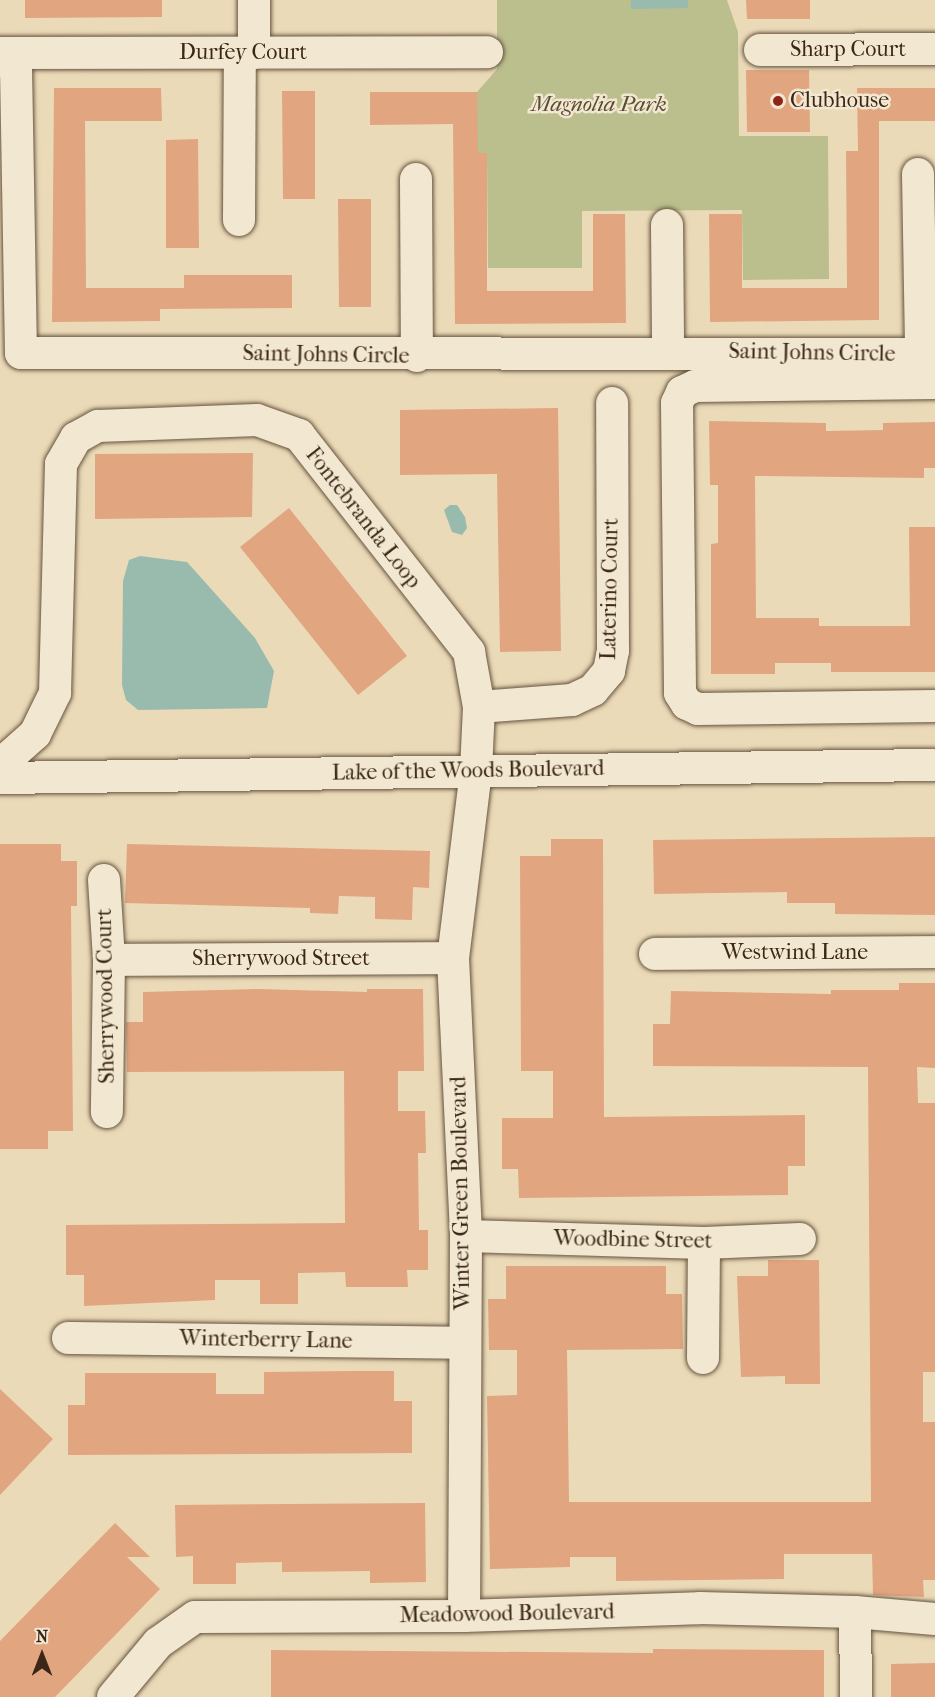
<!DOCTYPE html>
<html>
<head>
<meta charset="utf-8">
<style>
  body { margin:0 }
  #map { position:relative; width:935px; height:1697px; overflow:hidden; background:#ebdab8; font-family:"IM FELL French Canon",serif }
  div>[style] { position:absolute }
  .green>* { inset:0; background:#babf8d }
  .water>* { inset:0; background:#98bbae }
  .building>* { inset:0; background:#e1a580 }
  .roads { filter:drop-shadow(0 0 2px #66543e) drop-shadow(0 0 2px #66543e) }
  .minor>* { height:32px; margin:-16px; padding:0 16px; transform-origin:16px; border-radius:16px; background:#f2e7d1 }
  .dots>* { width:16px; height:16px; translate:-50% -50%; box-sizing:border-box; border:3px solid #f2e7d1; border-radius:50% }
  span { translate:-50% -50%; white-space:nowrap; text-align:center; line-height:1.15; -webkit-text-stroke:5px #f2e7d1; paint-order:stroke }
  .street-label { font-size:22px; color:#3a2716 }
  .poi-label { font-size:22px; color:#3a2716 }
  .left { translate:0 -50%; text-align:left }
  .park-label { font-size:22px; color:#5a4d34; font-style:italic }
  .north { position:absolute; left:12px; top:1625px; width:60px; height:60px; -webkit-text-stroke:4px #f2e7d1; paint-order:stroke; rotate:0deg; font-size:16px; font-weight:700; line-height:24px; text-align:center; color:#3a2716 }
  .north::after { content:''; display:block; margin:auto; width:21px; height:27px; background:#3a2716; clip-path:polygon(50% 0,100% 100%,50% 72%,0 100%) }
</style>
</head>
<body>
<div id="map">
  <div class="green">
    <i style="clip-path:polygon(497px 0,727px 0,738px 32px,739px 136px,828px 136px,829px 279px,743px 280px,742px 210px,582px 211px,582px 268px,488px 268px,487px 154px,477px 153px,477px 92px,497px 69px)"></i>
  </div>
  <div class="water">
    <i style="clip-path:polygon(631px 0,688px 0,688px 8px,631px 9px)"></i>
    <i style="clip-path:polygon(450px 505px,457px 505px,465px 517px,467px 528px,462px 535px,452px 532px,444px 510px)"></i>
    <i style="clip-path:polygon(140px 556px,187px 562px,255px 638px,274px 671px,267px 708px,138px 710px,126px 700px,122px 685px,123px 581px,129px 560px)"></i>
  </div>
  <div class="building">
    <i style="clip-path:polygon(25px 0,162px 0,162px 17px,25px 18px)"></i>
    <i style="clip-path:polygon(746px 0,810px 0,810px 19px,747px 19px)"></i>
    <i style="clip-path:polygon(746px 70px,809px 70px,810px 132px,747px 132px)"></i>
    <i style="clip-path:polygon(54px 88px,161px 88px,162px 121px,85px 121px,86px 288px,184px 288px,184px 275px,292px 275px,292px 308px,160px 309px,160px 321px,52px 322px)"></i>
    <i style="clip-path:polygon(857px 88px,935px 88px,935px 121px,879px 121px,879px 320px,710px 322px,709px 214px,742px 214px,742px 288px,847px 288px,846px 151px,858px 151px)"></i>
    <i style="clip-path:polygon(282px 91px,315px 91px,315px 199px,283px 199px)"></i>
    <i style="clip-path:polygon(370px 92px,477px 92px,478px 153px,487px 153px,487px 291px,593px 291px,593px 214px,625px 214px,626px 323px,455px 324px,453px 124px,370px 125px)"></i>
    <i style="clip-path:polygon(198px 139px,199px 248px,166px 248px,166px 140px)"></i>
    <i style="clip-path:polygon(338px 199px,371px 199px,371px 307px,339px 307px)"></i>
    <i style="clip-path:polygon(558px 408px,561px 651px,500px 652px,497px 474px,400px 475px,400px 410px)"></i>
    <i style="clip-path:polygon(709px 421px,826px 423px,826px 431px,883px 430px,883px 423px,935px 422px,935px 468px,924px 468px,924px 478px,755px 476px,756px 618px,819px 618px,819px 626px,910px 626px,909px 527px,935px 527px,935px 672px,831px 672px,831px 663px,775px 663px,775px 674px,711px 674px,711px 544px,718px 543px,718px 485px,710px 485px)"></i>
    <i style="clip-path:polygon(253px 453px,252px 517px,95px 519px,95px 454px)"></i>
    <i style="clip-path:polygon(289px 508px,407px 656px,358px 695px,240px 547px)"></i>
    <i style="clip-path:polygon(935px 837px,935px 915px,835px 914px,835px 903px,787px 903px,787px 892px,654px 894px,653px 840px)"></i>
    <i style="clip-path:polygon(551px 839px,603px 839px,604px 1117px,805px 1115px,805px 1166px,788px 1166px,788px 1195px,519px 1198px,518px 1169px,502px 1169px,502px 1118px,553px 1118px,553px 1071px,521px 1071px,520px 856px,551px 856px)"></i>
    <i style="clip-path:polygon(0 844px,61px 844px,61px 861px,77px 861px,77px 906px,71px 906px,73px 1131px,48px 1131px,48px 1149px,0 1149px)"></i>
    <i style="clip-path:polygon(127px 844px,430px 851px,429px 888px,413px 887px,412px 920px,375px 919px,375px 897px,339px 896px,338px 914px,310px 913px,310px 908px,125px 903px)"></i>
    <i style="clip-path:polygon(899px 983px,935px 983px,935px 1068px,917px 1067px,918px 1103px,935px 1103px,935px 1372px,923px 1372px,923px 1422px,935px 1422px,935px 1580px,923px 1580px,924px 1597px,873px 1595px,872px 1554px,784px 1554px,784px 1579px,616px 1581px,616px 1557px,570px 1557px,570px 1567px,490px 1569px,487px 1396px,517px 1395px,517px 1350px,489px 1350px,488px 1299px,506px 1299px,506px 1266px,666px 1266px,666px 1294px,682px 1294px,683px 1349px,567px 1350px,569px 1502px,871px 1502px,868px 1067px,653px 1066px,653px 1024px,670px 1024px,671px 991px,831px 994px,831px 990px,899px 990px)"></i>
    <i style="clip-path:polygon(258px 989px,367px 992px,367px 989px,423px 989px,424px 1071px,398px 1071px,398px 1111px,425px 1111px,426px 1153px,418px 1153px,419px 1230px,428px 1230px,428px 1270px,407px 1270px,408px 1287px,346px 1287px,345px 1272px,298px 1273px,298px 1304px,260px 1304px,260px 1280px,215px 1280px,215px 1300px,84px 1306px,84px 1275px,66px 1275px,66px 1225px,345px 1223px,344px 1071px,127px 1072px,126px 1022px,143px 1022px,143px 992px)"></i>
    <i style="clip-path:polygon(768px 1260px,819px 1260px,820px 1384px,785px 1384px,785px 1376px,741px 1377px,737px 1276px,768px 1276px)"></i>
    <i style="clip-path:polygon(353px 1371px,394px 1371px,394px 1401px,412px 1401px,412px 1453px,68px 1455px,68px 1405px,85px 1405px,85px 1373px,216px 1373px,216px 1394px,264px 1394px,264px 1372px)"></i>
    <i style="clip-path:polygon(0 1389px,53px 1439px,0 1495px)"></i>
    <i style="clip-path:polygon(425px 1503px,426px 1582px,370px 1583px,370px 1571px,282px 1572px,282px 1562px,236px 1563px,236px 1584px,193px 1584px,193px 1556px,176px 1557px,175px 1505px)"></i>
    <i style="clip-path:polygon(115px 1523px,150px 1557px,127px 1557px,160px 1589px,55px 1697px,0 1697px,0 1641px)"></i>
    <i style="clip-path:polygon(653px 1649px,824px 1650px,824px 1697px,271px 1697px,271px 1650px,653px 1653px)"></i>
    <i style="clip-path:polygon(935px 1663px,935px 1697px,891px 1697px,891px 1664px)"></i>
  </div>
  <div class="roads">
    <div class="minor">
      <i style="left:254px;top:0;width:53px;rotate:90deg"></i>
      <i style="left:760px;top:50px;width:175px;rotate:-0.3deg"></i>
      <i style="left:0;top:53px;width:487px;rotate:-0.1deg"></i>
      <i style="left:0;top:58px;width:19px;rotate:32deg"></i>
      <i style="left:16px;top:68px;width:285px;rotate:89deg"></i>
      <i style="left:21px;top:353px;width:914px;rotate:0.06deg"></i>
      <i style="left:918px;top:174px;width:180px;rotate:89deg"></i>
      <i style="left:416px;top:179px;width:177px;rotate:89.7deg"></i>
      <i style="left:239px;top:220px;width:167px;rotate:-89.7deg"></i>
      <i style="left:667px;top:225px;width:127px;rotate:89.5deg"></i>
      <i style="left:935px;top:383px;width:240px;rotate:179.3deg"></i>
      <i style="left:695px;top:386px;width:14px;rotate:155deg"></i>
      <i style="left:682px;top:392px;width:12px;rotate:114deg"></i>
      <i style="left:677px;top:403px;width:290px;rotate:89.4deg"></i>
      <i style="left:680px;top:693px;width:13px;rotate:58deg"></i>
      <i style="left:687px;top:704px;width:12px;rotate:24deg"></i>
      <i style="left:698px;top:709px;width:237px;rotate:-0.7deg"></i>
      <i style="left:479px;top:707px;width:93px;rotate:-4.3deg"></i>
      <i style="left:572px;top:700px;width:23px;rotate:-25deg"></i>
      <i style="left:593px;top:690px;width:25px;rotate:-50deg"></i>
      <i style="left:609px;top:671px;width:20px;rotate:-79deg"></i>
      <i style="left:613px;top:651px;width:248px;rotate:-90.2deg"></i>
      <i style="left:0;top:765px;width:47px;rotate:-41.5deg"></i>
      <i style="left:35px;top:734px;width:46px;rotate:-64deg"></i>
      <i style="left:55px;top:693px;width:229px;rotate:-88.5deg"></i>
      <i style="left:61px;top:464px;width:30px;rotate:-60deg"></i>
      <i style="left:76px;top:438px;width:25px;rotate:-29deg"></i>
      <i style="left:98px;top:426px;width:159px;rotate:-2.2deg"></i>
      <i style="left:257px;top:420px;width:45px;rotate:19.7deg"></i>
      <i style="left:299px;top:435px;width:276px;rotate:51.9deg"></i>
      <i style="left:469px;top:652px;width:56px;rotate:79.7deg"></i>
      <i style="left:479px;top:707px;width:64px;rotate:92.7deg"></i>
      <i style="left:476px;top:771px;width:188px;rotate:97deg"></i>
      <i style="left:453px;top:958px;width:278px;rotate:87.3deg"></i>
      <i style="left:466px;top:1236px;width:380px;rotate:90.3deg"></i>
      <i style="left:0;top:778px;width:935px;rotate:-0.8deg"></i>
      <i style="left:104px;top:880px;width:80px;rotate:86.4deg"></i>
      <i style="left:109px;top:960px;width:152px;rotate:90.8deg"></i>
      <i style="left:655px;top:954px;width:280px;rotate:-0.4deg"></i>
      <i style="left:109px;top:960px;width:344px;rotate:-0.3deg"></i>
      <i style="left:466px;top:1236px;width:238px;rotate:1.7deg"></i>
      <i style="left:704px;top:1243px;width:96px;rotate:-2.4deg"></i>
      <i style="left:68px;top:1338px;width:396px;rotate:0.7deg"></i>
      <i style="left:703px;top:1358px;width:115px;rotate:-89.5deg"></i>
      <i style="left:855px;top:1612px;width:85px;rotate:89.3deg"></i>
      <i style="left:113px;top:1697px;width:70px;rotate:-50.2deg"></i>
      <i style="left:158px;top:1643px;width:45px;rotate:-35.1deg"></i>
      <i style="left:195px;top:1617px;width:269px;rotate:-0.2deg"></i>
      <i style="left:464px;top:1616px;width:236px;rotate:-1.9deg"></i>
      <i style="left:700px;top:1608px;width:155px;rotate:1.5deg"></i>
      <i style="left:855px;top:1612px;width:80px;rotate:5deg"></i>
    </div>
  </div>
  <div class="dots">
    <i style="left:778px;top:101px;background:#8f2418"></i>
  </div>
  <div class="street-label">
    <span style="left:848px;top:50px">Sharp Court</span>
    <span style="left:243px;top:53px">Durfey Court</span>
    <span style="left:812px;top:353px;rotate:1deg">Saint Johns Circle</span>
    <span style="left:326px;top:355px;rotate:1deg">Saint Johns Circle</span>
    <span style="left:363px;top:518px;rotate:52deg">Fontebranda Loop</span>
    <span style="left:610px;top:589px;rotate:-89deg">Laterino Court</span>
    <span style="left:468px;top:771px;rotate:-1deg">Lake of the Woods Boulevard</span>
    <span style="left:795px;top:953px">Westwind Lane</span>
    <span style="left:281px;top:959px">Sherrywood Street</span>
    <span style="left:106px;top:996px;rotate:-91deg">Sherrywood Court</span>
    <span style="left:461px;top:1193px;rotate:-91deg">Winter Green Boulevard</span>
    <span style="left:633px;top:1240px;rotate:1deg">Woodbine Street</span>
    <span style="left:266px;top:1340px;rotate:1deg">Winterberry Lane</span>
    <span style="left:507px;top:1614px;rotate:-1deg">Meadowood Boulevard</span>
  </div>
  <div class="poi-label">
    <span class="left" style="left:790px;top:101px">Clubhouse</span>
  </div>
  <div class="park-label">
    <span style="left:599px;top:105px">Magnolia Park</span>
  </div>
  <div class="north">N</div>
</div>
</body>
</html>
